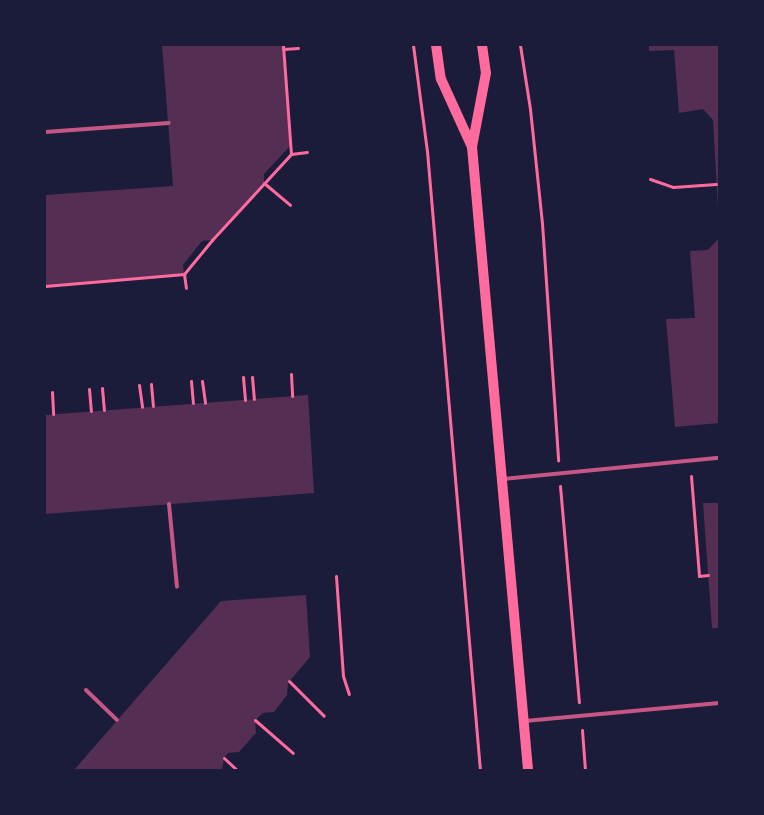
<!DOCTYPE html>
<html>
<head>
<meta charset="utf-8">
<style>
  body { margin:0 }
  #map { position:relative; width:764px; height:815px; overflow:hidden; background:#1b1b3a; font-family:Poppins,sans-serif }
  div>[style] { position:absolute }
  .building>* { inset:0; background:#542f53 }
  .path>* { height:3px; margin:-1.5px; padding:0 1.5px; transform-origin:1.5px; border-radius:1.5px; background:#ff6b9d }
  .service>* { height:4px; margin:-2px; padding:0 2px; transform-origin:2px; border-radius:2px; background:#c65784 }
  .secondary>* { height:10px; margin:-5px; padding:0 5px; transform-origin:5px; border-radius:5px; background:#ff6b9d }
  span { translate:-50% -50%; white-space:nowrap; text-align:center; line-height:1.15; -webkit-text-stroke:4.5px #1b1b3a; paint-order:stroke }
  .frame { position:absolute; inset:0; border:46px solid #1b1b3a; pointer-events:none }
</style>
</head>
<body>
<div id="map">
  <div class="building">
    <i style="clip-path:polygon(162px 45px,283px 45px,291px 145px,264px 174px,264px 183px,212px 240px,202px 241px,183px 265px,184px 274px,45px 286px,45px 195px,173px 186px)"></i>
    <i style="clip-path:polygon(649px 45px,719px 45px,719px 226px,713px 120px,703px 109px,679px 113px,674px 50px,649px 51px)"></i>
    <i style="clip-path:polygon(719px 238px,719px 423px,675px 427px,666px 319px,695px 318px,690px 251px,708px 250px)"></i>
    <i style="clip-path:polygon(308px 395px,314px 493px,45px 514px,45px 415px)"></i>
    <i style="clip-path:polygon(703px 503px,719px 503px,719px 628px,712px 628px)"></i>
    <i style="clip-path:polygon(306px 595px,310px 657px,288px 683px,287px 695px,274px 712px,263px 713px,255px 720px,256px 733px,239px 752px,228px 753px,224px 758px,222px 770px,74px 770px,221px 601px)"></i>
  </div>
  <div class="path">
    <i style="left:413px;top:45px;width:107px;rotate:82.5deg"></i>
    <i style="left:427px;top:151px;width:621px;rotate:85.11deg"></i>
    <i style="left:520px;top:45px;width:65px;rotate:81.1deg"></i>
    <i style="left:530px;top:109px;width:115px;rotate:84deg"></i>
    <i style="left:542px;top:223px;width:238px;rotate:86.1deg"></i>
    <i style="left:283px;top:49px;width:15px;rotate:-4deg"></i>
    <i style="left:291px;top:154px;width:16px;rotate:-7deg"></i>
    <i style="left:650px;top:179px;width:24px;rotate:19deg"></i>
    <i style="left:673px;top:187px;width:43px;rotate:-4deg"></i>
    <i style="left:264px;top:183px;width:34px;rotate:40deg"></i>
    <i style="left:184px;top:274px;width:14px;rotate:82deg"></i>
    <i style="left:45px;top:286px;width:140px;rotate:-4.9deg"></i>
    <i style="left:184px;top:274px;width:44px;rotate:-50.5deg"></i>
    <i style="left:212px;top:240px;width:117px;rotate:-47.4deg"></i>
    <i style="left:291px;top:154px;width:109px;rotate:-94.2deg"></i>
    <i style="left:291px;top:374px;width:22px;rotate:87deg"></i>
    <i style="left:243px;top:377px;width:23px;rotate:85deg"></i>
    <i style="left:252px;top:377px;width:22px;rotate:85deg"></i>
    <i style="left:191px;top:381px;width:22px;rotate:85deg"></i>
    <i style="left:202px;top:381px;width:22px;rotate:82deg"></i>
    <i style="left:151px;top:384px;width:22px;rotate:85deg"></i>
    <i style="left:139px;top:385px;width:22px;rotate:82deg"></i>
    <i style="left:102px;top:388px;width:22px;rotate:85deg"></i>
    <i style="left:89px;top:389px;width:22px;rotate:85deg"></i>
    <i style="left:52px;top:392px;width:22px;rotate:87deg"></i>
    <i style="left:691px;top:476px;width:100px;rotate:85.4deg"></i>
    <i style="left:699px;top:576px;width:9px;rotate:-6deg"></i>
    <i style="left:560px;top:486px;width:217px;rotate:85deg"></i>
    <i style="left:336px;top:576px;width:100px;rotate:86deg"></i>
    <i style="left:343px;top:676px;width:19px;rotate:72deg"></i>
    <i style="left:289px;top:681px;width:49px;rotate:45deg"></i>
    <i style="left:255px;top:720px;width:50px;rotate:41deg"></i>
    <i style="left:582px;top:730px;width:40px;rotate:85.7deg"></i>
    <i style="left:224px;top:758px;width:18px;rotate:43deg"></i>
  </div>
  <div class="service">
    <i style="left:45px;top:132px;width:124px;rotate:-4.2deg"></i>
    <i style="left:503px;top:479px;width:217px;rotate:-5.6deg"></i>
    <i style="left:169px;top:504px;width:83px;rotate:84.5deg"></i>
    <i style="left:86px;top:690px;width:43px;rotate:44.1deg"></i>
    <i style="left:525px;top:721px;width:195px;rotate:-5.3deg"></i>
  </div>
  <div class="secondary">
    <i style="left:436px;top:45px;width:34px;rotate:82deg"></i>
    <i style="left:441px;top:79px;width:75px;rotate:65.5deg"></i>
    <i style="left:482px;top:45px;width:28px;rotate:82deg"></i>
    <i style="left:486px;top:73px;width:75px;rotate:100.7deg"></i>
    <i style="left:472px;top:147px;width:626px;rotate:84.86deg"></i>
  </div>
  <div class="frame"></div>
</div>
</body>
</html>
